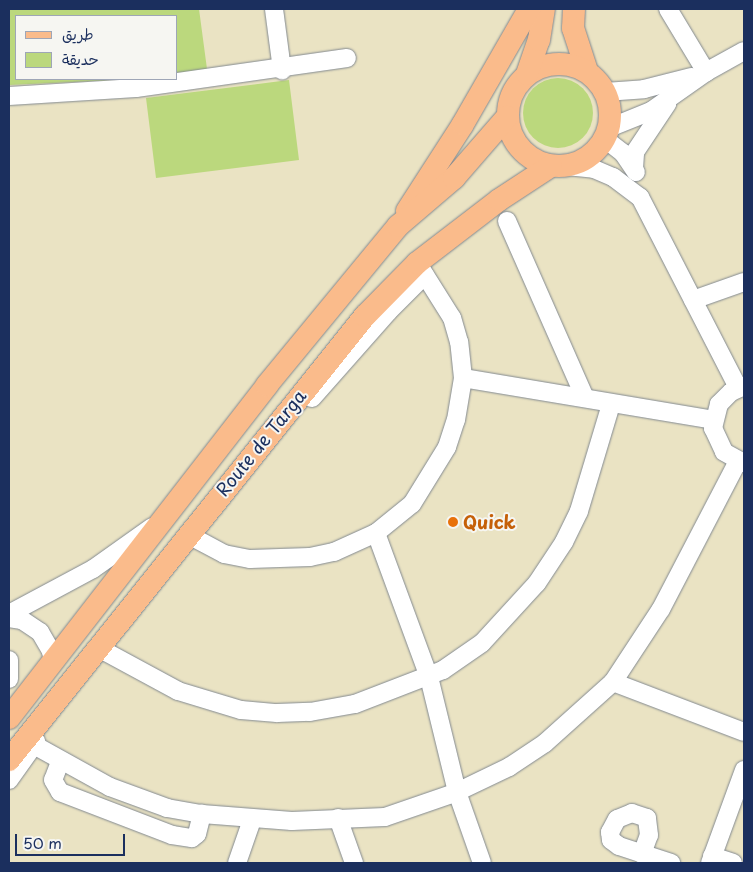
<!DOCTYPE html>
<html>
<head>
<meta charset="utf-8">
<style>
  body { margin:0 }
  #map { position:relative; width:753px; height:872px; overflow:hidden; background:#eae3c3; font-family:"Playpen Sans","Playpen Sans Arabic",sans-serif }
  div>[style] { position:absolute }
  .green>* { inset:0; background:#bbd87d }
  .round { border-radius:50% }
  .roads { filter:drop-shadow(0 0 1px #828990) drop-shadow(0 0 1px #828990) }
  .minor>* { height:18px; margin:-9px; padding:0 9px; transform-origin:9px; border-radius:9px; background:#fff }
  .major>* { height:22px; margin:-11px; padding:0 11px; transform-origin:11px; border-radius:11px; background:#fabb8b }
  .major>.ring { margin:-11px; padding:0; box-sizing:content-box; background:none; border:22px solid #fabb8b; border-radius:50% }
  .dots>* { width:14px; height:14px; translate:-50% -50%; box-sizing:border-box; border:2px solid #f6f6f2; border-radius:50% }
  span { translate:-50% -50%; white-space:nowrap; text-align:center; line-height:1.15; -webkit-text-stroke:4px #f6f6f2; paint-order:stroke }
  .street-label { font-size:18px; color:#1b2f5e }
  .food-label { font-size:18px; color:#c56008; font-weight:700 }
  .left { translate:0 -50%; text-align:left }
  .frame { position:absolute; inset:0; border:10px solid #1b2f5e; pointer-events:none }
  .legend { position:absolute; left:15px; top:15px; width:162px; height:65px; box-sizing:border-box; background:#f6f6f2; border:1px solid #9ea6b7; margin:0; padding:6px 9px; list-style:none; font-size:15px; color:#1b2f5e }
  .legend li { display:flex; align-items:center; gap:10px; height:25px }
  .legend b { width:25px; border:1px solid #9ea6b7 }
  .scale { position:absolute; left:15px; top:834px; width:110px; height:22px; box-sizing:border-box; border:2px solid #1b2f5e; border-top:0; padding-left:6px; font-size:15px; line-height:18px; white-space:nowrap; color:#1b2f5e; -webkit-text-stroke:4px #f6f6f2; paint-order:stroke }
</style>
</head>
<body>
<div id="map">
  <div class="green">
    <i style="clip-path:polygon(199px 9px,207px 69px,176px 73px,176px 16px,16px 16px,16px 79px,140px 79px,9px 85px,9px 10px)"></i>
    <i class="round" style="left:523px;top:78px;width:70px;height:70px"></i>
    <i style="clip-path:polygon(289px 80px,299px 160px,156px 178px,146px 98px)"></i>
  </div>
  <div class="roads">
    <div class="minor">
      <i style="left:274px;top:9px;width:62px;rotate:82.5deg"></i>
      <i style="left:668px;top:9px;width:74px;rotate:58.9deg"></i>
      <i style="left:605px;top:92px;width:39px;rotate:-4deg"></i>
      <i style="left:644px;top:89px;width:49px;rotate:-14.3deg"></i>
      <i style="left:9px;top:96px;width:127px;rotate:-3.6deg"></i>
      <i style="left:136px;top:88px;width:213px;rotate:-8.1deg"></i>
      <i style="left:609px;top:128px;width:45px;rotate:-22deg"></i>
      <i style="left:651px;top:111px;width:67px;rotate:-35.3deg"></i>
      <i style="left:706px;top:72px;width:43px;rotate:-28.9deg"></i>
      <i style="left:605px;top:139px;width:23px;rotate:38deg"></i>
      <i style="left:623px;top:153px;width:23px;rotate:56deg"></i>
      <i style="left:567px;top:166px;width:27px;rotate:6deg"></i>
      <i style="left:594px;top:169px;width:21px;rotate:23deg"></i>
      <i style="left:613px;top:177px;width:34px;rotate:37deg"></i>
      <i style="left:640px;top:197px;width:215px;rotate:62.8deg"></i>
      <i style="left:634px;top:168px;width:16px;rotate:-86deg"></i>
      <i style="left:635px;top:152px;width:58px;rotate:-56.3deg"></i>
      <i style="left:507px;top:221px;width:193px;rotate:66.2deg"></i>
      <i style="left:693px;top:300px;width:54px;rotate:-19.4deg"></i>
      <i style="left:463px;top:378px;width:254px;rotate:9.5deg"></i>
      <i style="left:744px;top:386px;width:14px;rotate:155deg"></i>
      <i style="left:731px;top:392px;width:17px;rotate:135deg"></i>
      <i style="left:719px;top:404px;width:25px;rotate:104deg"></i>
      <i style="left:713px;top:428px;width:26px;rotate:65deg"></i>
      <i style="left:724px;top:452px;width:23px;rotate:29deg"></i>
      <i style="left:312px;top:398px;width:115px;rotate:-48.5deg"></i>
      <i style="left:388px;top:312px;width:52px;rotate:-45deg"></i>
      <i style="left:376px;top:533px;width:153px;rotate:69.8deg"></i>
      <i style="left:429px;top:677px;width:118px;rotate:76.3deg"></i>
      <i style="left:457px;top:792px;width:75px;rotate:70.6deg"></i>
      <i style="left:198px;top:540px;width:30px;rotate:28deg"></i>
      <i style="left:224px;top:554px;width:26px;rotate:11deg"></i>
      <i style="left:250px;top:559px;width:60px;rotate:-1.9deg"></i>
      <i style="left:310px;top:557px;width:25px;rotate:-12deg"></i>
      <i style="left:334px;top:552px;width:46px;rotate:-24.3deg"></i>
      <i style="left:376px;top:533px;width:46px;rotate:-38.9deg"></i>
      <i style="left:412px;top:504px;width:67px;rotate:-58.4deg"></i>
      <i style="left:447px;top:447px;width:28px;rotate:-72deg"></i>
      <i style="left:456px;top:420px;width:43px;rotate:-80.5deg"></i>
      <i style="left:463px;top:378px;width:36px;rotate:-96deg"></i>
      <i style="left:459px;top:342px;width:25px;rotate:-106deg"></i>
      <i style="left:452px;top:318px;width:60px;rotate:-122.1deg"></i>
      <i style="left:9px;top:614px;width:95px;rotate:-28.2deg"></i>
      <i style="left:93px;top:569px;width:72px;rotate:-35.4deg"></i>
      <i style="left:9px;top:618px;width:13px;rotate:9deg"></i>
      <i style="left:22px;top:620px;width:22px;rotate:34deg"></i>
      <i style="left:40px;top:632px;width:22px;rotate:60deg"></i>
      <i style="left:51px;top:651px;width:11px;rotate:80deg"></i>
      <i style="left:106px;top:652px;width:82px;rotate:28.4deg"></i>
      <i style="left:178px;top:691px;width:66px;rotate:16.8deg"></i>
      <i style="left:241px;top:710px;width:36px;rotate:5deg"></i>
      <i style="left:277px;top:713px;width:33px;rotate:-2deg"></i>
      <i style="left:310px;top:712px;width:46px;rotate:-10.1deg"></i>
      <i style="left:355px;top:704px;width:94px;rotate:-21.1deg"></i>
      <i style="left:443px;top:670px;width:47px;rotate:-34.7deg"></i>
      <i style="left:482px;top:643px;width:81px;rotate:-47.5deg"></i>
      <i style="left:537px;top:583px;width:49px;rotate:-56.6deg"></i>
      <i style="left:564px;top:542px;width:34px;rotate:-64deg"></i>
      <i style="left:579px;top:511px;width:112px;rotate:-73.3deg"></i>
      <i style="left:9px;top:660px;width:19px;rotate:90deg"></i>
      <i style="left:613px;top:682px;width:140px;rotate:20.9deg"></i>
      <i style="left:34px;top:745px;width:87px;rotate:28.9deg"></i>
      <i style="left:110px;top:787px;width:61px;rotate:20.2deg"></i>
      <i style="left:167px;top:808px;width:36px;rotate:10deg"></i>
      <i style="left:202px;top:814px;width:90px;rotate:4.4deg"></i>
      <i style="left:292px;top:821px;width:93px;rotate:-2.5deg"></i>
      <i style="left:385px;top:817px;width:76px;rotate:-19.1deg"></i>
      <i style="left:457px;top:792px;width:58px;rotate:-25.7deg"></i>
      <i style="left:509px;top:767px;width:43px;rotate:-33.7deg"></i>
      <i style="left:545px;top:743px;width:91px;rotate:-41.9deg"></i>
      <i style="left:613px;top:682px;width:87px;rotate:-56.7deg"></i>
      <i style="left:661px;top:609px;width:167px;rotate:-62.5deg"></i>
      <i style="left:60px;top:762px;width:19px;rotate:111deg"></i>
      <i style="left:53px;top:780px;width:14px;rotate:60deg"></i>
      <i style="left:60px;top:792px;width:120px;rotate:21deg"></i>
      <i style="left:172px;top:835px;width:20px;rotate:9deg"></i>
      <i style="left:192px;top:838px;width:6px;rotate:-39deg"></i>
      <i style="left:197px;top:834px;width:21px;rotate:-76deg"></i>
      <i style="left:9px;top:780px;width:47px;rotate:-54.6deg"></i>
      <i style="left:338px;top:818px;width:48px;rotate:70.4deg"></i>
      <i style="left:642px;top:854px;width:20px;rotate:-70deg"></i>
      <i style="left:649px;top:835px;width:17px;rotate:-97deg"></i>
      <i style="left:647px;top:818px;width:16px;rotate:-162deg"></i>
      <i style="left:632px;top:813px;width:16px;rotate:158deg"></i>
      <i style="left:617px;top:819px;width:15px;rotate:118deg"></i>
      <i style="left:610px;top:832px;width:8px;rotate:83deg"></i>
      <i style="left:611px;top:840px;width:10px;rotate:37deg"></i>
      <i style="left:619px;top:846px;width:55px;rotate:18.1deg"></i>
      <i style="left:712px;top:856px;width:22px;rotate:18deg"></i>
      <i style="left:237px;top:863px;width:46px;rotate:-70.8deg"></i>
      <i style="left:710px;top:863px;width:99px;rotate:-69.9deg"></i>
    </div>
    <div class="major">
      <i style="left:574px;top:9px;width:19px;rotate:93deg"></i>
      <i style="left:573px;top:28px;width:45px;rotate:72deg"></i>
      <i class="ring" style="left:508px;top:64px;width:80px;height:80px"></i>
      <i style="left:527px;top:74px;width:36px;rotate:-71deg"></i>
      <i style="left:539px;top:40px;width:31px;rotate:-81deg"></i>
      <i style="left:407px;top:211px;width:103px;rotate:-57.2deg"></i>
      <i style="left:463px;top:124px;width:133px;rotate:-60.1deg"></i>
      <i style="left:9px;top:718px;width:421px;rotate:-52.2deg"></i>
      <i style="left:267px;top:385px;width:206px;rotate:-50.5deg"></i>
      <i style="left:398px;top:226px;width:74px;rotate:-40.6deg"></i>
      <i style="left:454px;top:178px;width:81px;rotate:-49deg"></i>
      <i style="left:9px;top:760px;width:569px;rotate:-51.28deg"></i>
      <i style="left:365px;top:316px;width:74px;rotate:-45.5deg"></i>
      <i style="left:417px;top:263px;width:103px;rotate:-37.5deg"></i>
      <i style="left:499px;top:200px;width:62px;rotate:-33.2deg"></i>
    </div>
  </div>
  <div class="dots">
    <i style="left:453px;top:522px;background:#e8710a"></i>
  </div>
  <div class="street-label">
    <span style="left:261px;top:443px;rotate:-51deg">Route de Targa</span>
  </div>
  <div class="food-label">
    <span class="left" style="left:463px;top:522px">Quick</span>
  </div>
  <div class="frame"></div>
  <ul class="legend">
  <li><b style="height:6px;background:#fabb8b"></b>طريق</li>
  <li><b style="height:14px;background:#bbd87d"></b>حديقة</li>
  </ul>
  <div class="scale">50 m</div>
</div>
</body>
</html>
